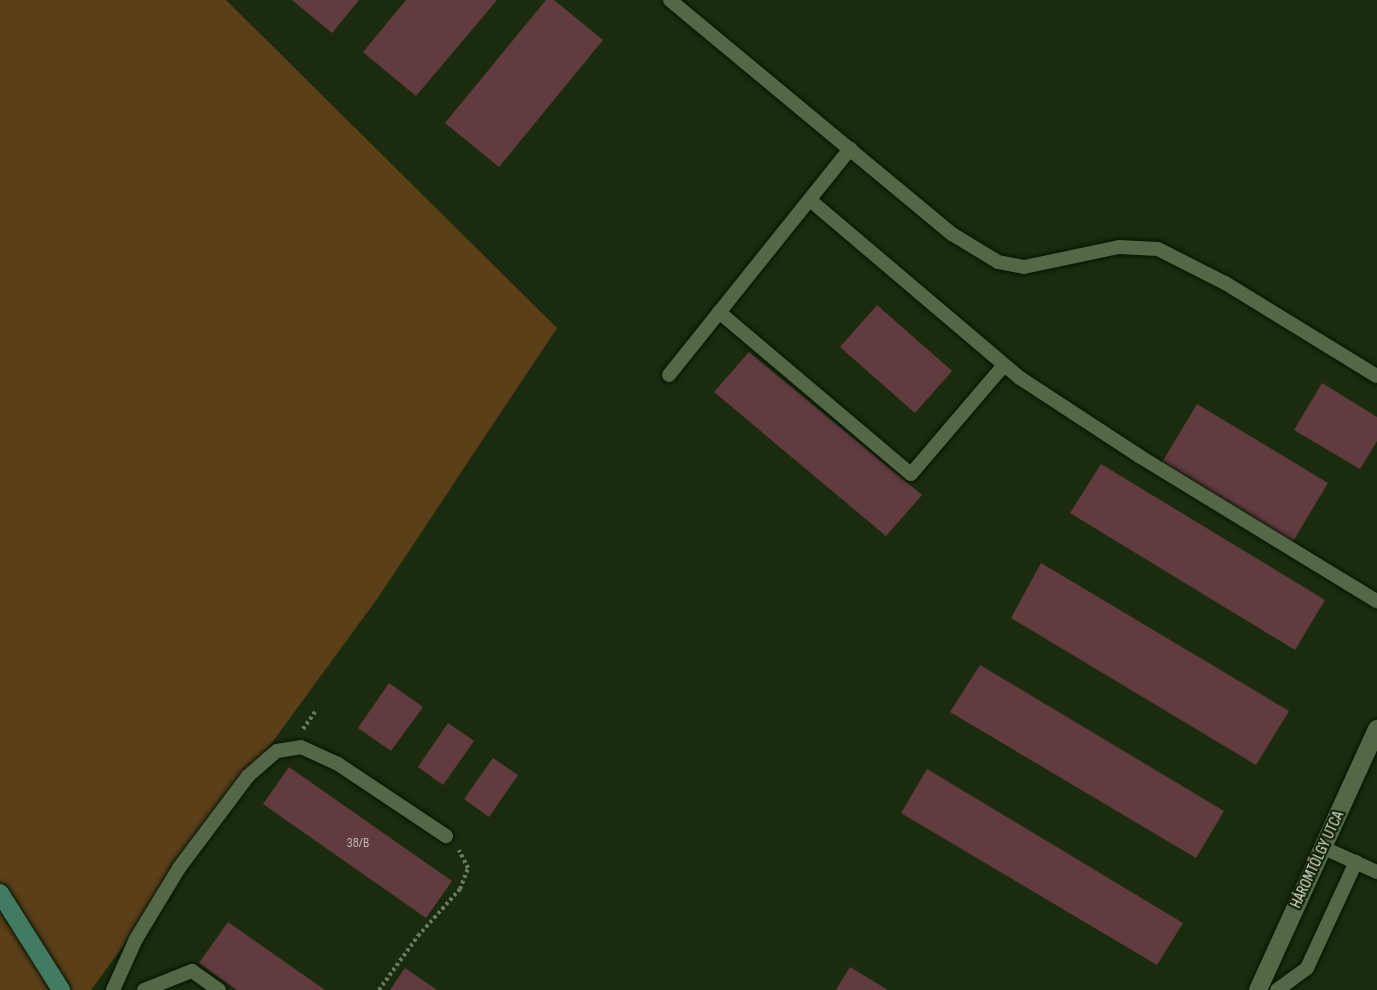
<!DOCTYPE html>
<html>
<head>
<meta charset="utf-8">
<style>
  body { margin:0 }
  #map { position:relative; width:1377px; height:990px; overflow:hidden; background:#1b2c0e; font-family:"Sofia Sans Condensed",sans-serif }
  div>[style] { position:absolute }
  .green>* { inset:0; background:#5a3f19 }
  .building>* { inset:0; background:#623b3f }
  .path>* { height:4px; margin-top:-2px; transform-origin:0; background:repeating-linear-gradient(90deg,#6d7b62 0 3px,transparent 0 6px) }
  .roads { filter:drop-shadow(0 0 2px #061400) drop-shadow(0 0 2px #061400) }
  .lane>* { height:14px; margin:-7px; padding:0 7px; transform-origin:7px; border-radius:7px; background:#546746 }
  .street>* { height:18px; margin:-9px; padding:0 9px; transform-origin:9px; border-radius:9px; background:#546746 }
  .secondary>* { height:18px; margin:-9px; padding:0 9px; transform-origin:9px; border-radius:9px; background:#437a62 }
  span { translate:-50% -50%; white-space:nowrap; text-align:center; line-height:1.15; -webkit-text-stroke:4.5px #122204; paint-order:stroke }
  .number-label { font-size:14px; color:#bab9ac }
  .number-label span { -webkit-text-stroke-width:0 }
  .street-label { font-size:16px; color:#d8e3d1 }
</style>
</head>
<body>
<div id="map">
  <div class="green">
    <i style="clip-path:polygon(0 0,226px 0,557px 328px,377px 599px,91px 990px,0 990px)"></i>
  </div>
  <div class="building">
    <i style="clip-path:polygon(292px 0,359px 0,332px 33px)"></i>
    <i style="clip-path:polygon(406px 0,497px 0,416px 96px,363px 52px)"></i>
    <i style="clip-path:polygon(546px 0,554px 0,603px 40px,499px 167px,445px 123px)"></i>
    <i style="clip-path:polygon(877px 305px,952px 371px,915px 413px,840px 347px)"></i>
    <i style="clip-path:polygon(749px 352px,922px 495px,886px 536px,714px 392px)"></i>
    <i style="clip-path:polygon(1322px 383px,1377px 417px,1377px 441px,1360px 469px,1294px 430px)"></i>
    <i style="clip-path:polygon(1197px 404px,1328px 483px,1292px 543px,1161px 464px)"></i>
    <i style="clip-path:polygon(1101px 464px,1325px 600px,1295px 650px,1070px 513px)"></i>
    <i style="clip-path:polygon(1041px 563px,1289px 711px,1256px 765px,1011px 618px)"></i>
    <i style="clip-path:polygon(980px 665px,1224px 811px,1196px 858px,950px 712px)"></i>
    <i style="clip-path:polygon(389px 683px,423px 707px,391px 751px,358px 728px)"></i>
    <i style="clip-path:polygon(448px 723px,474px 741px,443px 785px,418px 767px)"></i>
    <i style="clip-path:polygon(493px 758px,518px 775px,489px 817px,464px 799px)"></i>
    <i style="clip-path:polygon(289px 767px,452px 881px,426px 918px,263px 804px)"></i>
    <i style="clip-path:polygon(927px 769px,1183px 923px,1157px 965px,901px 813px)"></i>
    <i style="clip-path:polygon(228px 922px,325px 990px,237px 990px,199px 963px)"></i>
    <i style="clip-path:polygon(850px 967px,888px 990px,836px 990px)"></i>
    <i style="clip-path:polygon(405px 968px,437px 990px,390px 990px)"></i>
  </div>
  <div class="path">
    <i style="left:303px;top:729px;width:21px;rotate:-55deg"></i>
    <i style="left:379px;top:990px;width:67px;rotate:-54.2deg"></i>
    <i style="left:418px;top:936px;width:63px;rotate:-48.2deg"></i>
    <i style="left:460px;top:889px;width:22px;rotate:-69deg"></i>
    <i style="left:468px;top:868px;width:20px;rotate:-117deg"></i>
  </div>
  <div class="roads">
    <div class="lane">
      <i style="left:670px;top:0;width:366px;rotate:39.7deg"></i>
      <i style="left:952px;top:234px;width:54px;rotate:31.3deg"></i>
      <i style="left:998px;top:262px;width:26px;rotate:11deg"></i>
      <i style="left:1024px;top:267px;width:97px;rotate:-11.9deg"></i>
      <i style="left:1119px;top:247px;width:39px;rotate:3deg"></i>
      <i style="left:1158px;top:249px;width:75px;rotate:26.9deg"></i>
      <i style="left:1225px;top:283px;width:178px;rotate:31.5deg"></i>
      <i style="left:810px;top:200px;width:275px;rotate:40.3deg"></i>
      <i style="left:1020px;top:378px;width:142px;rotate:33.2deg"></i>
      <i style="left:1139px;top:456px;width:279px;rotate:31.4deg"></i>
      <i style="left:719px;top:312px;width:251px;rotate:40.2deg"></i>
      <i style="left:911px;top:474px;width:143px;rotate:-49.5deg"></i>
      <i style="left:669px;top:375px;width:290px;rotate:-51.3deg"></i>
      <i style="left:1324px;top:848px;width:58px;rotate:24.4deg"></i>
      <i style="left:113px;top:990px;width:56px;rotate:-65.7deg"></i>
      <i style="left:136px;top:939px;width:83px;rotate:-58.8deg"></i>
      <i style="left:179px;top:868px;width:115px;rotate:-53.1deg"></i>
      <i style="left:248px;top:776px;width:38px;rotate:-41deg"></i>
      <i style="left:277px;top:751px;width:24px;rotate:-9deg"></i>
      <i style="left:301px;top:747px;width:41px;rotate:24.7deg"></i>
      <i style="left:338px;top:764px;width:130px;rotate:33.7deg"></i>
      <i style="left:144px;top:990px;width:52px;rotate:-21.6deg"></i>
      <i style="left:192px;top:971px;width:33px;rotate:35deg"></i>
      <i style="left:1277px;top:990px;width:37px;rotate:-36deg"></i>
      <i style="left:1307px;top:968px;width:117px;rotate:-65.2deg"></i>
    </div>
    <div class="street">
      <i style="left:1258px;top:990px;width:287px;rotate:-65.5deg"></i>
    </div>
    <div class="secondary">
      <i style="left:0;top:893px;width:115px;rotate:57.8deg"></i>
    </div>
  </div>
  <div class="number-label">
    <span style="left:358px;top:843px">38/B</span>
  </div>
  <div class="street-label">
    <span style="left:1318px;top:860px;rotate:-65deg">HÁROMTÖLGY UTCA</span>
  </div>
</div>
</body>
</html>
